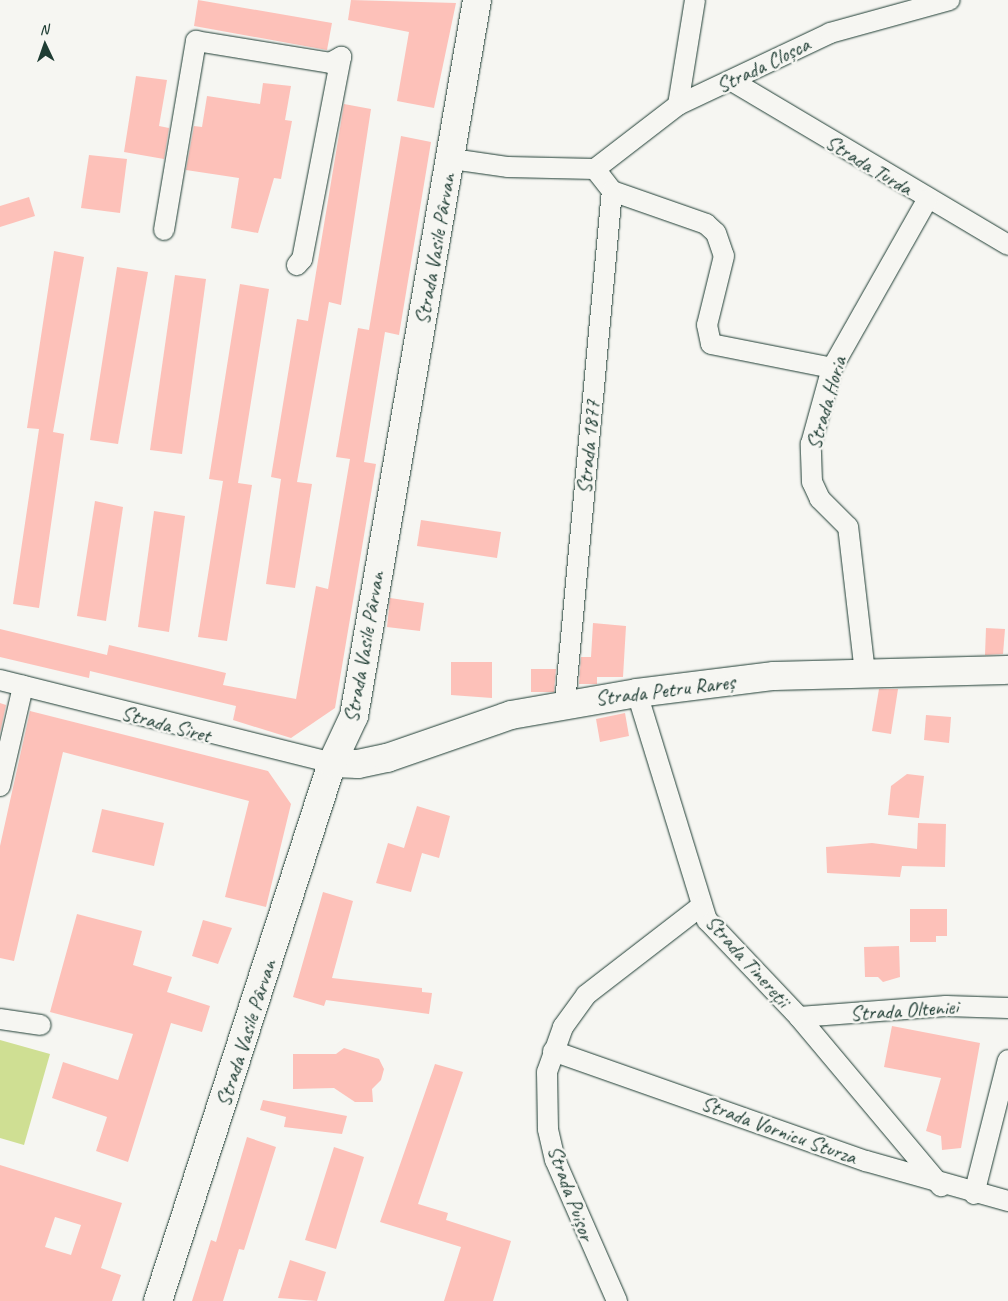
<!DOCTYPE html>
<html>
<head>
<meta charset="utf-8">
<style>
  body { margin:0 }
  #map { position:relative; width:1008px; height:1301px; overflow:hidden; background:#f6f6f2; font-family:Caveat,sans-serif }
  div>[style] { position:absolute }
  .green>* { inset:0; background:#cfdf93 }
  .building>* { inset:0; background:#fdc1b9 }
  .roads { filter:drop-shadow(0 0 1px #1f3d34) drop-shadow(0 0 1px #1f3d34) }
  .street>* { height:20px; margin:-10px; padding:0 10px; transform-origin:10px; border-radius:10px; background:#f6f6f2 }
  .secondary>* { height:28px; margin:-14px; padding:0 14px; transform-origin:14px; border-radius:14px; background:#f6f6f2 }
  span { translate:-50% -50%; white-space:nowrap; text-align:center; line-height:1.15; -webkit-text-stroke:5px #f6f6f2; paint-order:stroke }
  .street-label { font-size:21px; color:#1f3d34 }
  .north { position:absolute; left:20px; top:20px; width:50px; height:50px; -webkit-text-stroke:4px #f6f6f2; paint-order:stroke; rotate:357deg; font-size:14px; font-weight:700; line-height:20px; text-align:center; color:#1f3d34 }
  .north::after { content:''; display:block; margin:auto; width:18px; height:22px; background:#1f3d34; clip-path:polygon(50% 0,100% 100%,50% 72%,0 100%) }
</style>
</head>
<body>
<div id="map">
  <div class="green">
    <i style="clip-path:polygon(0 1040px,50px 1054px,24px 1145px,0 1138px)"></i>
  </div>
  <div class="building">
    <i style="clip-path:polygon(198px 0,332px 23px,327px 50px,194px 26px)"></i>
    <i style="clip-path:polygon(351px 0,456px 3px,434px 108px,397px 101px,409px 32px,348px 20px)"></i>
    <i style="clip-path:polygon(136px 76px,167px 80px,159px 126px,169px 128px,164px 159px,124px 152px)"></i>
    <i style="clip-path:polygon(263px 83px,291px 86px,285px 120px,292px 121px,281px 179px,274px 178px,258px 233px,231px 228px,239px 178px,186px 170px,194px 126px,202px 127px,207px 96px,260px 104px)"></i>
    <i style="clip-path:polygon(344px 104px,371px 109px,341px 305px,329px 302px,297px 482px,312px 484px,295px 588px,266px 584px,281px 479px,271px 477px,297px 319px,308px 321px)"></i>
    <i style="clip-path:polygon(401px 136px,431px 142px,399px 335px,385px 332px,364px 462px,376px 464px,335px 708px,291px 738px,233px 720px,236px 706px,90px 671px,89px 678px,0 657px,0 629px,107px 655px,109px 645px,226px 673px,223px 685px,296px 699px,316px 586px,328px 589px,350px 459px,336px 457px,358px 328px,369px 330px)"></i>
    <i style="clip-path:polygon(89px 155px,127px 159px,120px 213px,81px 208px)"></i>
    <i style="clip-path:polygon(29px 197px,35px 216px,0 227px,0 206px)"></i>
    <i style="clip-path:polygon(54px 251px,84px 257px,53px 432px,64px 434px,39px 608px,13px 604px,39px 429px,27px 428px)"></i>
    <i style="clip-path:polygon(117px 267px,148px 272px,118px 444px,90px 440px)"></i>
    <i style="clip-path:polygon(175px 275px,206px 279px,182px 454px,150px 450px)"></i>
    <i style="clip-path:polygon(240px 284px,269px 289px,238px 483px,252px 485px,227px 641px,198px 637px,223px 481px,209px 479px)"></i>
    <i style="clip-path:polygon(95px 501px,123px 507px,106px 621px,77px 616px)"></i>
    <i style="clip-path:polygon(154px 511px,185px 516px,169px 632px,138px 627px)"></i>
    <i style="clip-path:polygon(421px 520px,501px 532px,497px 558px,417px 546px)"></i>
    <i style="clip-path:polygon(390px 598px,424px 603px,420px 631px,387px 627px)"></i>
    <i style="clip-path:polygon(593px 623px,626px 626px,623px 677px,597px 677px,597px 684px,579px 684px,581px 657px,591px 657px)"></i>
    <i style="clip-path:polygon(986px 628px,1005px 629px,1003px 654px,985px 655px)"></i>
    <i style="clip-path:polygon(451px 662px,492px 662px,492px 698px,451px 695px)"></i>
    <i style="clip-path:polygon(531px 669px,556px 669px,554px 692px,531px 692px)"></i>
    <i style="clip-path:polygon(879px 689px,898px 689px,891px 734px,872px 731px)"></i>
    <i style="clip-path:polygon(0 703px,6px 705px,0 733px)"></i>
    <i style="clip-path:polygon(30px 711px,268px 771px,291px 804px,266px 907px,225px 897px,249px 801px,63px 752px,14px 961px,0 958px,0 846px)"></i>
    <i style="clip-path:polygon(625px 713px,629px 736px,600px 742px,596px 719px)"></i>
    <i style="clip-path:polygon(926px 715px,951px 717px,949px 743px,924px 740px)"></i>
    <i style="clip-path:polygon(907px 774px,924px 776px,919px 818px,888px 815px,891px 786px)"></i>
    <i style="clip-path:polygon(417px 806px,450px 816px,439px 858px,422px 853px,411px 892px,376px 883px,388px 843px,404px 848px)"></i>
    <i style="clip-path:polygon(102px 809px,164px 823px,154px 866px,92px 852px)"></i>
    <i style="clip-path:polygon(918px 823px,946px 824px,945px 867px,902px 866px,900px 877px,827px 873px,826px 847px,872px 843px,917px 849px)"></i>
    <i style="clip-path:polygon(323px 892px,353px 901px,332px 978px,422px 988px,422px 992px,432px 993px,429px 1014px,326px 1000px,324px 1006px,293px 997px)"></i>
    <i style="clip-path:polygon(910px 909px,947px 909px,947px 936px,936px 936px,936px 942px,910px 942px)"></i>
    <i style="clip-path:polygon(77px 914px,142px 931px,133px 965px,172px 977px,167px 992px,210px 1006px,202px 1032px,171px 1023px,128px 1162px,96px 1151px,107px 1117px,52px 1098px,63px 1062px,118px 1080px,133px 1034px,50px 1012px)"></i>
    <i style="clip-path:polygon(203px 920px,232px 928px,218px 964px,192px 956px)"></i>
    <i style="clip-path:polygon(899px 946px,900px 977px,883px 982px,878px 977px,865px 977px,864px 947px)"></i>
    <i style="clip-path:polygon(892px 1026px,980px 1043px,961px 1148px,942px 1150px,941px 1136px,926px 1131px,941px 1078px,884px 1067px)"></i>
    <i style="clip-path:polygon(344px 1048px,379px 1059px,384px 1069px,381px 1080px,372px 1089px,373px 1102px,355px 1102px,334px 1088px,293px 1089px,293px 1054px,336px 1054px)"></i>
    <i style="clip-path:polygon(435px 1064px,463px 1072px,418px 1204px,448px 1213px,446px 1220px,511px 1241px,493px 1301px,444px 1301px,461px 1247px,380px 1222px)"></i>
    <i style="clip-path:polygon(263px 1100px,347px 1116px,342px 1134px,284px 1127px,286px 1117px,260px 1110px)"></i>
    <i style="clip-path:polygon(247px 1137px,276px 1147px,244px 1250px,239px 1249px,223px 1301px,192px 1301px,211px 1240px,216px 1242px)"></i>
    <i style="clip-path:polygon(334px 1147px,364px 1157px,336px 1249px,305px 1240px)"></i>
    <i style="clip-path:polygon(evenodd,0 1165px,122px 1203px,101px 1268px,121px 1275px,112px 1301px,0 1301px,0 1165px,55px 1217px,81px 1225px,71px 1255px,45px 1247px,55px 1217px)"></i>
    <i style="clip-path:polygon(290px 1260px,326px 1272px,317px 1301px,278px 1298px)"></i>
  </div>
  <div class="roads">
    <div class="street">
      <i style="left:732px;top:81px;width:321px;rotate:30.7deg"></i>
      <i style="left:678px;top:105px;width:106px;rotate:-80.8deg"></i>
      <i style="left:452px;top:159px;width:57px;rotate:8.1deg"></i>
      <i style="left:508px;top:167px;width:87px;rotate:1.3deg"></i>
      <i style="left:595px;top:169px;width:28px;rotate:52deg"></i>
      <i style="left:612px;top:191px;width:100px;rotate:19.3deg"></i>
      <i style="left:706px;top:224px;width:13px;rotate:42deg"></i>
      <i style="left:716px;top:233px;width:24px;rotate:71deg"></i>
      <i style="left:724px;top:256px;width:71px;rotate:103.8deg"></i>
      <i style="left:707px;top:325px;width:19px;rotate:78deg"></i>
      <i style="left:711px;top:344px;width:123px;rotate:11.2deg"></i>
      <i style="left:595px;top:169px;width:105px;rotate:-37.6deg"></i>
      <i style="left:678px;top:105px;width:168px;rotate:-25.3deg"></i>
      <i style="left:830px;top:33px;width:124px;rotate:-15.4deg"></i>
      <i style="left:164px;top:230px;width:192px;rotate:-80.4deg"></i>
      <i style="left:196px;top:41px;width:136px;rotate:9.3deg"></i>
      <i style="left:330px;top:63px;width:13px;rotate:-29deg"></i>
      <i style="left:341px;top:57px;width:206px;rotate:100.9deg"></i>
      <i style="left:302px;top:259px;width:8px;rotate:130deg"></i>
      <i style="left:865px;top:673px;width:147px;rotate:-96.6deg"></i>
      <i style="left:848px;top:527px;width:40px;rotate:-135deg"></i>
      <i style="left:820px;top:499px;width:19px;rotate:-115deg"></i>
      <i style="left:812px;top:482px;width:38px;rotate:-92deg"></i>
      <i style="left:811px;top:444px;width:79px;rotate:-74.6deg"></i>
      <i style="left:832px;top:368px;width:193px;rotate:-60.5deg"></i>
      <i style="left:0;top:680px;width:342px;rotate:14deg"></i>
      <i style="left:637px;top:693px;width:238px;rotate:72.9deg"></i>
      <i style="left:707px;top:920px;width:134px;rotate:46.5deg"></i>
      <i style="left:799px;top:1017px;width:221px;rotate:50deg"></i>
      <i style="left:565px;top:703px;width:514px;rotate:-84.76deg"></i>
      <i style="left:0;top:786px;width:103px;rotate:-77deg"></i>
      <i style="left:799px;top:1017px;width:147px;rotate:-4.3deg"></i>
      <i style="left:946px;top:1006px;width:62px;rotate:1.8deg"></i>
      <i style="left:0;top:1019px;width:41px;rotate:8.3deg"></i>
      <i style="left:553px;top:1051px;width:332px;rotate:19.4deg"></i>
      <i style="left:866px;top:1161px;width:148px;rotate:15.7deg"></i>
      <i style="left:974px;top:1194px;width:138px;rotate:-75.8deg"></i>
      <i style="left:617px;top:1301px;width:154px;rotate:-113.7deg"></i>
      <i style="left:555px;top:1160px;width:32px;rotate:-103deg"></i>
      <i style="left:548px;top:1129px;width:57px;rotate:-91deg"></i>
      <i style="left:547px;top:1072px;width:48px;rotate:-70.4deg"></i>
      <i style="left:563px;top:1027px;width:39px;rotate:-54deg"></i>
      <i style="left:586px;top:995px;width:144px;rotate:-37.7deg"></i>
    </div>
    <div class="secondary">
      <i style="left:332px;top:763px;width:26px;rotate:2deg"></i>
      <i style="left:358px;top:764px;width:30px;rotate:-12deg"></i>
      <i style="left:387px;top:758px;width:131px;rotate:-19.1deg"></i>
      <i style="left:511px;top:715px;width:128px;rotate:-9.9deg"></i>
      <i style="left:637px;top:693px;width:138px;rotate:-7.1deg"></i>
      <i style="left:774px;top:676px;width:234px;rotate:-1.5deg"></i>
      <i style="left:158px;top:1301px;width:565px;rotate:-72.08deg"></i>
      <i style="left:332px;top:763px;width:52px;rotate:-64.9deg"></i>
      <i style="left:354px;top:716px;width:726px;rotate:-80.25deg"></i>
    </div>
  </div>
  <div class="street-label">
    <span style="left:763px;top:65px;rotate:-26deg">Strada Cloșca</span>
    <span style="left:869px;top:165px;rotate:31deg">Strada Turda</span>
    <span style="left:435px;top:249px;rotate:-80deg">Strada Vasile Pârvan</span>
    <span style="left:826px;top:403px;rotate:-74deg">Strada Horia</span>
    <span style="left:588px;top:447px;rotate:-85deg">Strada 1877</span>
    <span style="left:364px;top:647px;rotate:-80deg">Strada Vasile Pârvan</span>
    <span style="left:665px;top:690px;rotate:-7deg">Strada Petru Rareș</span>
    <span style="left:166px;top:724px;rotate:15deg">Strada Siret</span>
    <span style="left:748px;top:961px;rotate:48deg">Strada Tinereții</span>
    <span style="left:904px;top:1010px;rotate:-4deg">Strada Olteniei</span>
    <span style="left:246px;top:1033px;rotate:-72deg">Strada Vasile Pârvan</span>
    <span style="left:779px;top:1130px;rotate:20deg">Strada Vornicu Sturza</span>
    <span style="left:571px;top:1193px;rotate:70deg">Strada Puișor</span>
  </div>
  <div class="north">N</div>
</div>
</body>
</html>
